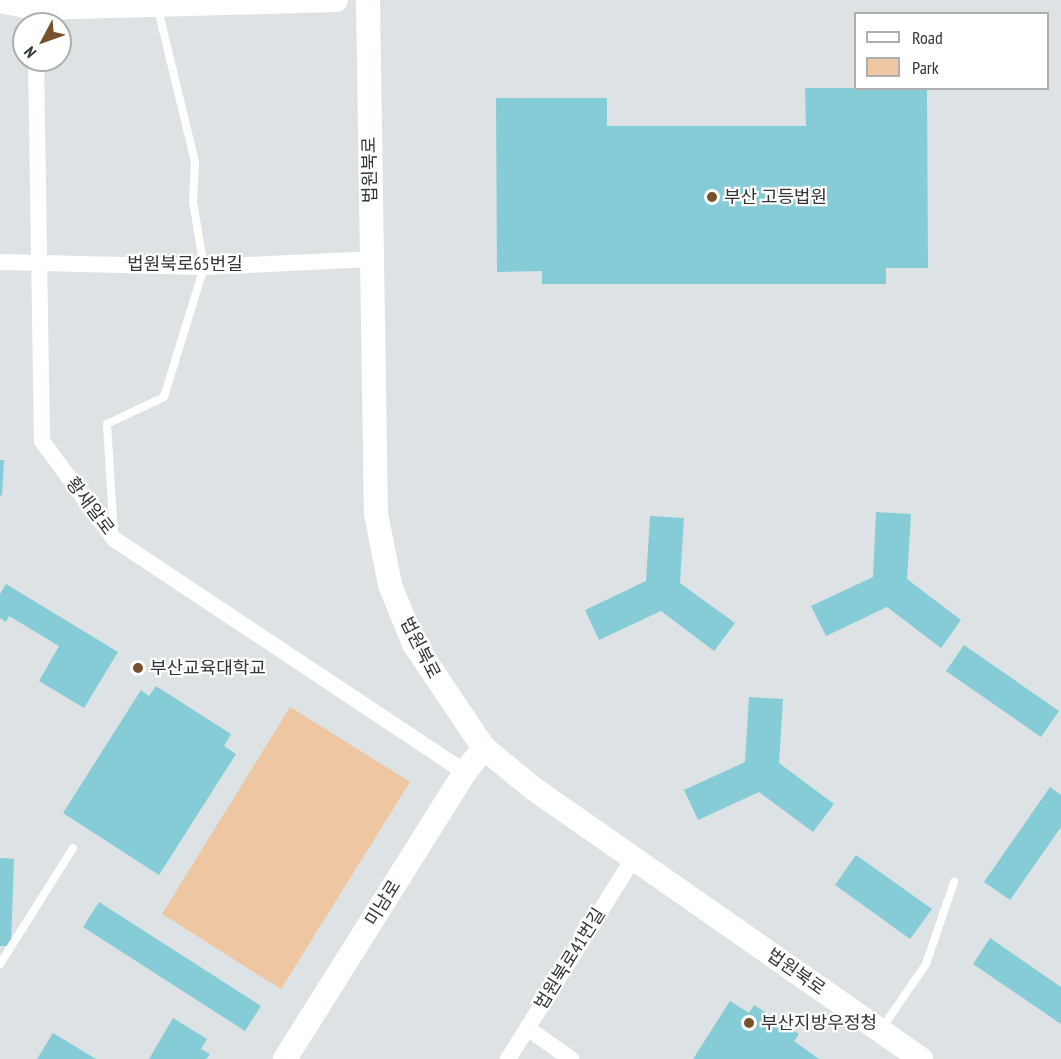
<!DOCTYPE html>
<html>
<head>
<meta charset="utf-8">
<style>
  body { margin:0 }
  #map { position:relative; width:1061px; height:1059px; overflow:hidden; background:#dde3e4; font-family:"PT Sans Narrow","Noto Sans KR",sans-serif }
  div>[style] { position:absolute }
  .green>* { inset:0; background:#eec6a1 }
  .building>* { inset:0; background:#85ccd7 }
  .lane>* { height:8px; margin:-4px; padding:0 4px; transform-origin:4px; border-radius:4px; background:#fff }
  .street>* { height:16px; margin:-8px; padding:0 8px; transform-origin:8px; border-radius:8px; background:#fff }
  .secondary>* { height:24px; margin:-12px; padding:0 12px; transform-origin:12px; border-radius:12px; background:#fff }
  .dots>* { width:16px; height:16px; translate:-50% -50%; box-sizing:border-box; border:3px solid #fff; border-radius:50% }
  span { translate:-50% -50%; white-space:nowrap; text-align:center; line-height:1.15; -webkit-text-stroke:4.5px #fff; paint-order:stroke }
  .street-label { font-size:18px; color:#333636 }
  .poi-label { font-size:18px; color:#333636 }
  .left { translate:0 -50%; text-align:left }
  .legend { position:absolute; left:854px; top:12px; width:195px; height:78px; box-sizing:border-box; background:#fff; border:2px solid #adafaf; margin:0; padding:8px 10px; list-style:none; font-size:18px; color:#333636 }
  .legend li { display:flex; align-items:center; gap:12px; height:30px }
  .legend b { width:30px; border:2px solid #adafaf }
  .north { position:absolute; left:12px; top:12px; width:60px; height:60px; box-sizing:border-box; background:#fff; border:2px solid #adafaf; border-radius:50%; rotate:229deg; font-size:16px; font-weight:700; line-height:24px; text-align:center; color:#333636 }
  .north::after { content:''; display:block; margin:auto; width:21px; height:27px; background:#76512c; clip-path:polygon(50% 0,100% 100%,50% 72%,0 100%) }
</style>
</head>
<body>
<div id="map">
  <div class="green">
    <i style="clip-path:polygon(290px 707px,410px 782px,281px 989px,162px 914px)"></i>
  </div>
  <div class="building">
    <i style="clip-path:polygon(805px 88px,927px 88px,928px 268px,886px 268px,886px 284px,542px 284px,542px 271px,497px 272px,496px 98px,607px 98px,607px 126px,806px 126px)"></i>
    <i style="clip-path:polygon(0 460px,4px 460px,2px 496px,0 495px)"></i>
    <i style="clip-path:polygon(876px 512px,911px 514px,907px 579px,961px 620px,941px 648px,887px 607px,826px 636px,811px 606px,873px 577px)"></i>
    <i style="clip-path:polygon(650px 516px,684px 518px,680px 583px,735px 623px,714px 651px,661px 611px,599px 640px,585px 610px,646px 581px)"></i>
    <i style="clip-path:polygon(6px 584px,118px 652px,84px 708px,39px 681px,59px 646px,9px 616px,6px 622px,0 618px,0 594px)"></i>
    <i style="clip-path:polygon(964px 645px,1059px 711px,1041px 737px,946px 671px)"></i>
    <i style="clip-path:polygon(156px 686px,231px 734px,224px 746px,236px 754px,159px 875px,63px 813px,141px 690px,149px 696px)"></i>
    <i style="clip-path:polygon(749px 697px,783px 699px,779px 763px,834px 804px,813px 832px,759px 792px,698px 820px,684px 790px,745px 762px)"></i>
    <i style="clip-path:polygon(1050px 787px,1061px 795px,1061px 827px,1010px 900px,984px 882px)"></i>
    <i style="clip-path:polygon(856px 855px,932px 909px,910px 939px,835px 885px)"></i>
    <i style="clip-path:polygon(0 858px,14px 859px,11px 946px,0 946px)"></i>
    <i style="clip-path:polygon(99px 902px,261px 1006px,245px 1031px,83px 927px)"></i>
    <i style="clip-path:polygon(990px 938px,1061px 987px,1061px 1024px,973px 964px)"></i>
    <i style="clip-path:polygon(730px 1001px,749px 1013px,754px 1005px,799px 1034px,794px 1041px,819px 1059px,693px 1059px)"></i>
    <i style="clip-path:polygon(173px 1018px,207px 1039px,201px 1049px,210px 1054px,206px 1059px,149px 1059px)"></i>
    <i style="clip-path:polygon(53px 1033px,96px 1059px,37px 1059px)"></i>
  </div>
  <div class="lane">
    <i style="left:114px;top:536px;width:112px;rotate:-93.6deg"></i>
    <i style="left:107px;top:424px;width:63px;rotate:-25.3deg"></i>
    <i style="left:164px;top:397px;width:136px;rotate:-72.9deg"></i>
    <i style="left:204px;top:267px;width:66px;rotate:-99.6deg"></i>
    <i style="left:193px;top:202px;width:40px;rotate:-87.1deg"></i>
    <i style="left:195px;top:162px;width:162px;rotate:-103.6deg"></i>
    <i style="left:0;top:964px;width:137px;rotate:-57.8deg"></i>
    <i style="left:882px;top:1028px;width:78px;rotate:-55.5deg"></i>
    <i style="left:926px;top:964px;width:87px;rotate:-71.1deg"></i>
  </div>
  <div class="street">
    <i style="left:36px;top:60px;width:381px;rotate:89.1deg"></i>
    <i style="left:42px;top:441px;width:122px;rotate:53.7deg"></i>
    <i style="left:114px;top:539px;width:421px;rotate:33.6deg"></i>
    <i style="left:0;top:262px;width:204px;rotate:1.4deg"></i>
    <i style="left:204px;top:267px;width:167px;rotate:-2.7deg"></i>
    <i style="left:527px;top:1028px;width:54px;rotate:35.2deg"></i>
    <i style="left:508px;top:1059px;width:236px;rotate:-58deg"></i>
  </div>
  <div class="secondary">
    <i style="left:368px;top:0;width:514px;rotate:89.11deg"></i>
    <i style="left:376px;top:514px;width:72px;rotate:78.8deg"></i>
    <i style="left:390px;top:585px;width:64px;rotate:67.9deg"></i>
    <i style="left:414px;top:644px;width:125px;rotate:56.1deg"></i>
    <i style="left:484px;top:748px;width:65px;rotate:39.4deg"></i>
    <i style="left:534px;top:789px;width:472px;rotate:34.9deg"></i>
    <i style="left:0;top:1px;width:36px;rotate:11deg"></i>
    <i style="left:35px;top:8px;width:301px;rotate:-1.5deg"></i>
    <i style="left:285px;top:1059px;width:339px;rotate:-57.9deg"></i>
    <i style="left:465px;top:772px;width:31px;rotate:-52deg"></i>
  </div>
  <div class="dots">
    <i style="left:712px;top:197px;background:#76512c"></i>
    <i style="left:138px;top:668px;background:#76512c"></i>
    <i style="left:749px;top:1023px;background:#76512c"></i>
  </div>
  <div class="street-label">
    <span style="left:370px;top:170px;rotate:-91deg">법원북로</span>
    <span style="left:185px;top:264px">법원북로65번길</span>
    <span style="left:90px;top:506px;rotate:53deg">황새알로</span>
    <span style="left:420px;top:648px;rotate:63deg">법원북로</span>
    <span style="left:383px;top:903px;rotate:-58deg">미남로</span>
    <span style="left:570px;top:959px;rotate:-58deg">법원북로41번길</span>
    <span style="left:796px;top:972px;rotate:35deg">법원북로</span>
  </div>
  <div class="poi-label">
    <span class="left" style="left:724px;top:197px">부산 고등법원</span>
    <span class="left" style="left:150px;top:668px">부산교육대학교</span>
    <span class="left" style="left:761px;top:1023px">부산지방우정청</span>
  </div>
  <ul class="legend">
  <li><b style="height:8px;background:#fff"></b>Road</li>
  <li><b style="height:16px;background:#eec6a1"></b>Park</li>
  </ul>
  <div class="north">N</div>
</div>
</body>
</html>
